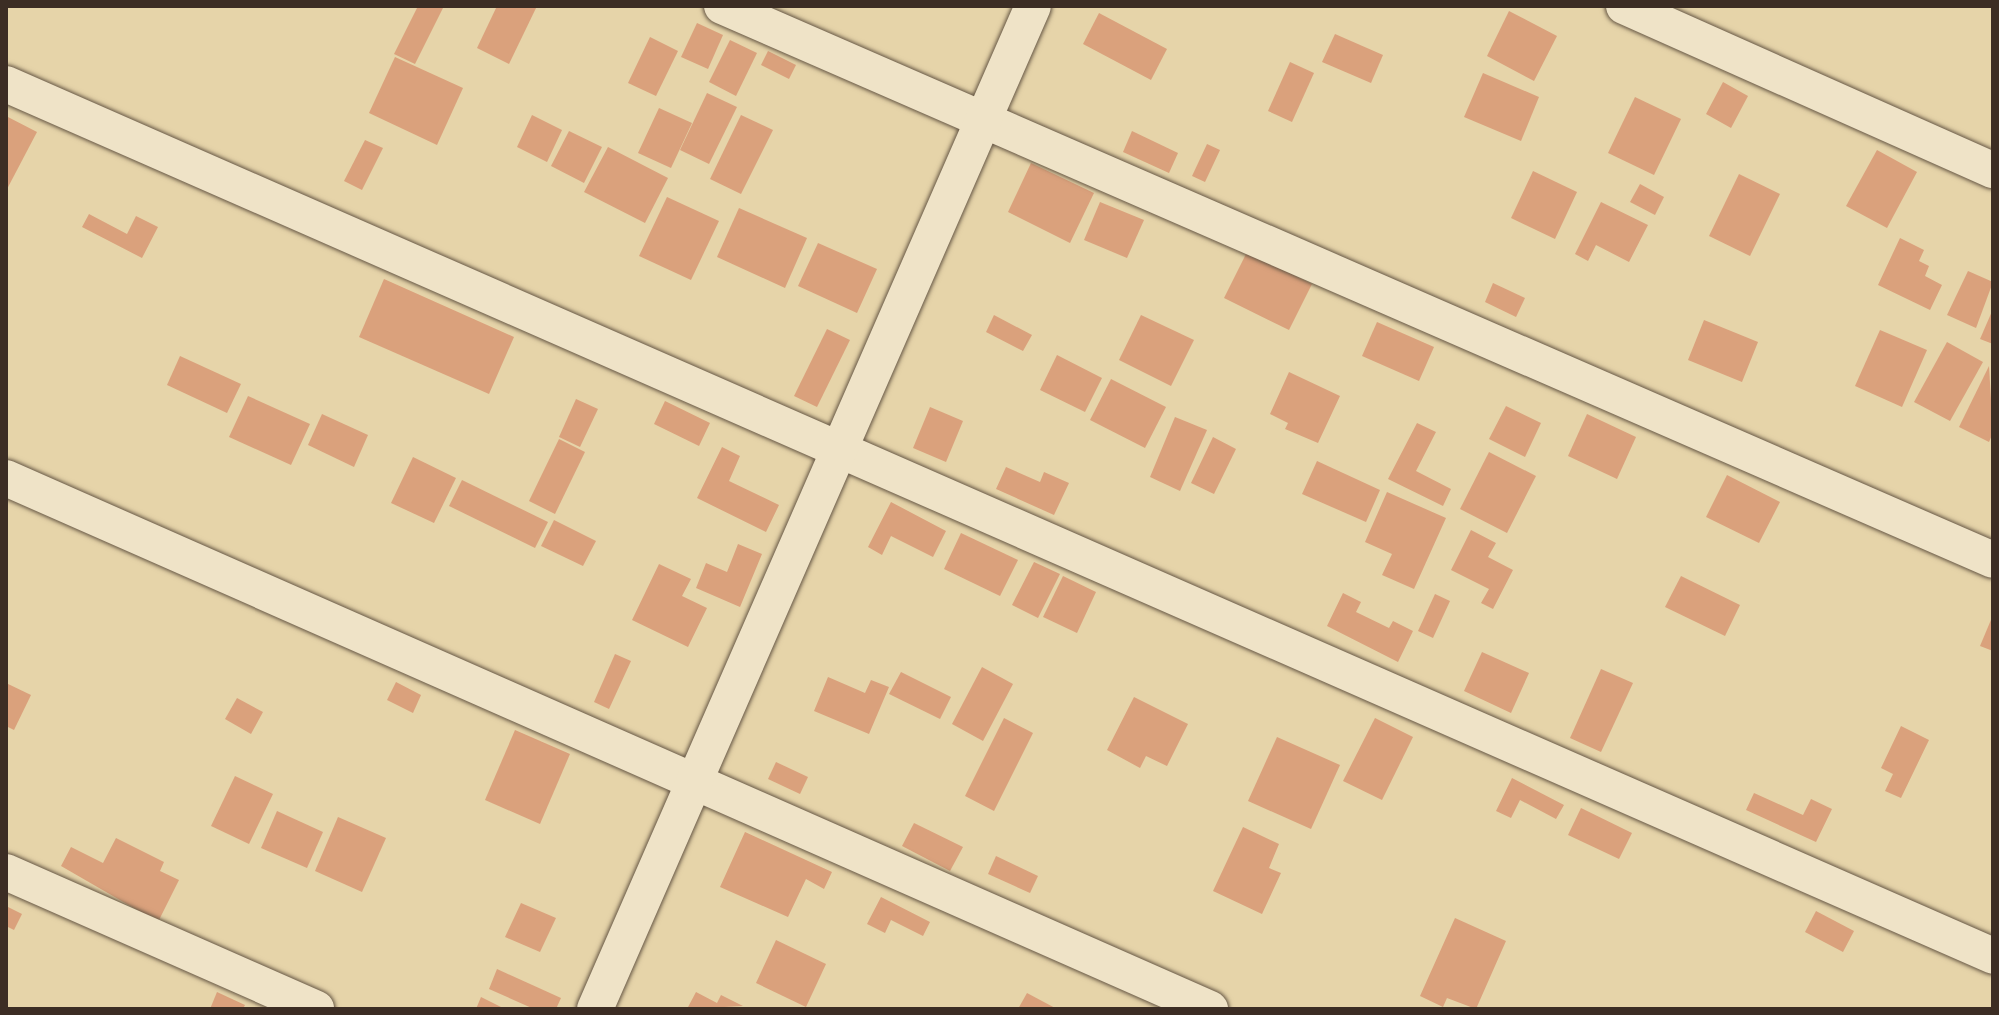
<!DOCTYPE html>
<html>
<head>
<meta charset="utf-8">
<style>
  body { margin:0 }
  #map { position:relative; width:1999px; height:1015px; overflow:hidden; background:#e6d4a9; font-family:"IM FELL Great Primer",serif }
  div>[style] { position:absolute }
  .building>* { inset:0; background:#daa17c }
  .roads { filter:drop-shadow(0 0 2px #665745) drop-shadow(0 0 2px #665745) }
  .minor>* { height:36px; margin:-18px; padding:0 18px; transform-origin:18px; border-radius:18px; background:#efe3c7 }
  span { translate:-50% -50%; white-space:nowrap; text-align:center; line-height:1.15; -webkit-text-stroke:6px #efe3c7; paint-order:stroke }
  .frame { position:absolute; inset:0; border:8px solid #3c2d24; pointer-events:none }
</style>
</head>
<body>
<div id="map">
  <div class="building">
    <i style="clip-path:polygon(418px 6px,444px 6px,415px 64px,394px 54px)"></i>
    <i style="clip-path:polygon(497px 6px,537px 6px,509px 64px,477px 48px)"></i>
    <i style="clip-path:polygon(1509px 11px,1557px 36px,1534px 81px,1487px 56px)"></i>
    <i style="clip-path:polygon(1099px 13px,1167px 49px,1151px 80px,1083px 44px)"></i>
    <i style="clip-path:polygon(697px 23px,723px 35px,708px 69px,681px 57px)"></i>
    <i style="clip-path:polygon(1335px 34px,1383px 55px,1371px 83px,1322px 62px)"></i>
    <i style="clip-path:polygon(650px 37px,678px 51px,656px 96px,628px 83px)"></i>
    <i style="clip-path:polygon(730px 40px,757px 53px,736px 96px,709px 82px)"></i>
    <i style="clip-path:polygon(768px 51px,796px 65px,789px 79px,761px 65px)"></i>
    <i style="clip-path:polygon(395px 57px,463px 88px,437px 145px,369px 113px)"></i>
    <i style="clip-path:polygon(1290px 62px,1314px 73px,1292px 122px,1268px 111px)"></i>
    <i style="clip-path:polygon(1483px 73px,1539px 97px,1521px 141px,1464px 117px)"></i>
    <i style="clip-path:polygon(1723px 82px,1748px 96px,1731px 128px,1706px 114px)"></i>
    <i style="clip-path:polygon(707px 93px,737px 107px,709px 164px,680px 150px)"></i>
    <i style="clip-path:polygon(1635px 97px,1681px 119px,1654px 175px,1608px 153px)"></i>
    <i style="clip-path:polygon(659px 108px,692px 123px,671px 168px,638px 153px)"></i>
    <i style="clip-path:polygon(532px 115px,562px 130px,547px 162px,517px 147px)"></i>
    <i style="clip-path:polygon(741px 115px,773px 130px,741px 194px,710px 179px)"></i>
    <i style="clip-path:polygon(6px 116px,37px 132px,6px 191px)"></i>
    <i style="clip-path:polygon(569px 131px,602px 147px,584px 183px,551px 166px)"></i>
    <i style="clip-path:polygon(1132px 131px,1178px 153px,1169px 173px,1123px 152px)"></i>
    <i style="clip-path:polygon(365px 140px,383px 148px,362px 190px,344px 181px)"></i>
    <i style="clip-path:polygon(1207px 144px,1220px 150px,1205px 182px,1192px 176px)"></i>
    <i style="clip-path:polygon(608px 147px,668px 178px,645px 223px,584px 192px)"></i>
    <i style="clip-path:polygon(1877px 150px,1917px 172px,1887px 228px,1846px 206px)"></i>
    <i style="clip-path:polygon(1031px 163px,1094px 193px,1070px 243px,1008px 212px)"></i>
    <i style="clip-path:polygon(1533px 171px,1577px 192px,1555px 239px,1511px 218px)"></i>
    <i style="clip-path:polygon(1739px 174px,1780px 194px,1750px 256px,1709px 236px)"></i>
    <i style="clip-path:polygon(1640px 184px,1664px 197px,1655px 215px,1630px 202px)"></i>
    <i style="clip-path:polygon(667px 197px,719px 221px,691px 280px,639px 256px)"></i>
    <i style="clip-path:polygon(1100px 202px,1144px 220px,1127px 258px,1084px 240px)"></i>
    <i style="clip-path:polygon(1601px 202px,1648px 225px,1629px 262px,1596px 245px,1588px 261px,1575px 254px)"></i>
    <i style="clip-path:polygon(739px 208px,807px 238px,785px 288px,717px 257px)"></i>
    <i style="clip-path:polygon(89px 214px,127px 234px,136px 216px,158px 227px,142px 258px,82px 227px)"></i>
    <i style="clip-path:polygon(1900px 238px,1924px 250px,1919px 261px,1929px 266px,1925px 276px,1942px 285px,1930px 310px,1878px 285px)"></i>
    <i style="clip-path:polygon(818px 243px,877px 269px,857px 313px,798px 286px)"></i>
    <i style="clip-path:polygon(1247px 252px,1312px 284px,1289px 330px,1224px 298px)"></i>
    <i style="clip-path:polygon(1968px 271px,1993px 282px,1976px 328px,1947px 315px)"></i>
    <i style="clip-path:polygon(384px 279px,514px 337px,489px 394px,359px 337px)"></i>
    <i style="clip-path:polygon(1493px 283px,1525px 298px,1516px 317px,1485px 302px)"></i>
    <i style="clip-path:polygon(1993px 309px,1993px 344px,1980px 339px)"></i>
    <i style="clip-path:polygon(994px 315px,1032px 335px,1023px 351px,986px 332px)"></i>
    <i style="clip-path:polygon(1141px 315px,1194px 340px,1171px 386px,1119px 360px)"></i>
    <i style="clip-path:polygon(1704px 320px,1758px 342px,1742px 382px,1688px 360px)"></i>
    <i style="clip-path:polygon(1377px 322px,1434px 347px,1419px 381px,1362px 356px)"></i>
    <i style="clip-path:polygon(827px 329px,850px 340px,817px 407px,794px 396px)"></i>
    <i style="clip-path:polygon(1880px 330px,1927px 350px,1902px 407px,1855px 386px)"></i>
    <i style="clip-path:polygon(1947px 342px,1983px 362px,1950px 421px,1914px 402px)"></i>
    <i style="clip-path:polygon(1057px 355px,1102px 378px,1085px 412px,1040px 390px)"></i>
    <i style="clip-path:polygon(180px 356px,241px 384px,227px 413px,167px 385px)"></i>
    <i style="clip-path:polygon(1989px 366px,1993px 433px,1989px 442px,1959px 427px)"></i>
    <i style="clip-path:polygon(1289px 372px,1340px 396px,1318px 443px,1285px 429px,1288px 423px,1270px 414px)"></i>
    <i style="clip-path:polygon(1111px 379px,1166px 407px,1145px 448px,1090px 420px)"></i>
    <i style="clip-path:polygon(248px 396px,310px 424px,291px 465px,229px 437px)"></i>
    <i style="clip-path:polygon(576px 399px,598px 409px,580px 447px,559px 437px)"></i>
    <i style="clip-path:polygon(665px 401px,710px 423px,699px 446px,654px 424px)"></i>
    <i style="clip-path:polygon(1506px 406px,1541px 423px,1525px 457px,1489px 439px)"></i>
    <i style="clip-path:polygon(930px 407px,963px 421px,946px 462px,913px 448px)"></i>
    <i style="clip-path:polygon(322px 414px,368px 435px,354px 467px,308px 445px)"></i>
    <i style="clip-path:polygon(1587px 414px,1636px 437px,1617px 479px,1568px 456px)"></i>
    <i style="clip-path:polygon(1175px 417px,1207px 430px,1180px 491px,1150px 477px)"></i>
    <i style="clip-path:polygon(1417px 423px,1436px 432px,1416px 471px,1451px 489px,1443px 506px,1388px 479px)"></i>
    <i style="clip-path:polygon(1213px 437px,1236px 449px,1214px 494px,1191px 483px)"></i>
    <i style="clip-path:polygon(559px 439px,585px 452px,555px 514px,529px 501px)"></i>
    <i style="clip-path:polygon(722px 447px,740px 456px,729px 481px,779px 505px,766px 532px,697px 498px)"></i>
    <i style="clip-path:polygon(1489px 452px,1536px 476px,1507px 533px,1460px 509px)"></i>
    <i style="clip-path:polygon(413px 457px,456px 478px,434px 523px,391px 503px)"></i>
    <i style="clip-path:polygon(1317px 461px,1380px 490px,1366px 522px,1302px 494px)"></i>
    <i style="clip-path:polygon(1006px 467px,1040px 482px,1044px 472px,1069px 483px,1054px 515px,996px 489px)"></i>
    <i style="clip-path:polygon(1727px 475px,1780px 502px,1759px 543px,1706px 517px)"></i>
    <i style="clip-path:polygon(462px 480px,548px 522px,535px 548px,449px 506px)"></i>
    <i style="clip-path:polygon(1387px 492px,1446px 518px,1414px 589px,1382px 575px,1392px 554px,1365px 542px)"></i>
    <i style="clip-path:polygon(891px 502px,946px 531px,933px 557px,891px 536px,882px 555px,868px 547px)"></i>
    <i style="clip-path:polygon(554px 520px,596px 541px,583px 566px,541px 546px)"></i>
    <i style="clip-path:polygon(1471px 530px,1496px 543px,1488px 557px,1513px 570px,1493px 609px,1481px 603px,1489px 589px,1451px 570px)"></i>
    <i style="clip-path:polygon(961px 533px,1018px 560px,1000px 596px,944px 569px)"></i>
    <i style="clip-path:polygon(738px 544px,762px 554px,740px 607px,696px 588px,706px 563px,727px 572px)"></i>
    <i style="clip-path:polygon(1034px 562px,1060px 574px,1038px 618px,1012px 605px)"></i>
    <i style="clip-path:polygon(659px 564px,691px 579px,682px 596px,707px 608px,688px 647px,632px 620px)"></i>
    <i style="clip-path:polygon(1063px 576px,1096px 592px,1077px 633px,1043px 617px)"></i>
    <i style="clip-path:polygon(1681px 576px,1740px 605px,1725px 636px,1665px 607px)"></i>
    <i style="clip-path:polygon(1343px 593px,1361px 602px,1356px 612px,1389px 628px,1393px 621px,1413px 631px,1398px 662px,1327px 626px)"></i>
    <i style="clip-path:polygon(1435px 594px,1450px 601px,1433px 638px,1418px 631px)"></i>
    <i style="clip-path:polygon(1993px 615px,1993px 651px,1980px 646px)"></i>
    <i style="clip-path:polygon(1482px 652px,1529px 673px,1511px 713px,1464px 691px)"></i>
    <i style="clip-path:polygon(615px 654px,631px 661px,609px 709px,594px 702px)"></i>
    <i style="clip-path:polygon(982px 667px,1013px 684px,983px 741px,952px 724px)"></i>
    <i style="clip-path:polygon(1601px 669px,1633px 683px,1601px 752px,1570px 738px)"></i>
    <i style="clip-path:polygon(901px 672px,951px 697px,940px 719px,889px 694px)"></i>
    <i style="clip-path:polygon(828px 677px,865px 693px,871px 680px,889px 687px,869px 734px,814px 711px)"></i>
    <i style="clip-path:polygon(396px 682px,421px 695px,413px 713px,387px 700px)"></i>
    <i style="clip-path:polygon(6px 683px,31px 695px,14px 730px,6px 726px)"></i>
    <i style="clip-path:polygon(1134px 697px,1188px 724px,1167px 766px,1146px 756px,1140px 768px,1107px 750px)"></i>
    <i style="clip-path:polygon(237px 698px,263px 712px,251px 734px,225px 719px)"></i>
    <i style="clip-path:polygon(1004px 718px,1033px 733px,994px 811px,965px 796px)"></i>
    <i style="clip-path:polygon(1375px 718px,1413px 737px,1382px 800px,1343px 781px)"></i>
    <i style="clip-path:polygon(1901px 726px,1929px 740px,1901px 798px,1885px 791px,1893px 774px,1881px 768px)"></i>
    <i style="clip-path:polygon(515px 730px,570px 754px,540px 824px,485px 800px)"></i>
    <i style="clip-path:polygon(1277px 737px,1340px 765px,1311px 829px,1248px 801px)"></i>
    <i style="clip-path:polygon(776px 762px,808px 777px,800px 794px,768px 779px)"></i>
    <i style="clip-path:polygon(235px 776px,273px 794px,249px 844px,211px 826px)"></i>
    <i style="clip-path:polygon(1512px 778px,1564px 805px,1556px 819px,1520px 800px,1511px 818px,1496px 811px)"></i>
    <i style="clip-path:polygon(1754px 793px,1803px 815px,1811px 799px,1832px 809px,1816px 842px,1746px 810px)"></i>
    <i style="clip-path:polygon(1581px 808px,1632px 833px,1619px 859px,1568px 835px)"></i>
    <i style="clip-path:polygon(277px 811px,323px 832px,307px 868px,261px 848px)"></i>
    <i style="clip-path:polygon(338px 817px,386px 838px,362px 892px,315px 871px)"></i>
    <i style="clip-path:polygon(914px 823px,963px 847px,950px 871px,902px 846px)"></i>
    <i style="clip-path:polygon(1243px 827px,1279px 844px,1269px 868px,1281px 873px,1262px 914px,1213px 891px)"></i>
    <i style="clip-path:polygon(745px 832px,832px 872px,824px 889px,806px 879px,788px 917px,720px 887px)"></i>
    <i style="clip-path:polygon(116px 838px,164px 862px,160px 871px,179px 880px,158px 922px,61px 866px,71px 847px,103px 863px)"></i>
    <i style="clip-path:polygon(996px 856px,1038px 876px,1030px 893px,988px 874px)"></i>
    <i style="clip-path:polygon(881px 897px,930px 922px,923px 936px,891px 920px,885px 933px,867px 924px)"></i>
    <i style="clip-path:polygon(521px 903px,556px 918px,540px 952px,505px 937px)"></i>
    <i style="clip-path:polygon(6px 906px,22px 914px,14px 930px,6px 926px)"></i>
    <i style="clip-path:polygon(1816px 911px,1854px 931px,1843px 952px,1805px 932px)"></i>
    <i style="clip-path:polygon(1455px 918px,1506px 941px,1476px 1009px,1447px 998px,1443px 1007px,1420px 996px)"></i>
    <i style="clip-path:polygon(776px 940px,826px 964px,806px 1007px,756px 983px)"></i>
    <i style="clip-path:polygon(497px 969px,561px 998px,556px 1009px,534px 1009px,489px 989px)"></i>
    <i style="clip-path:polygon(217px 992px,245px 1005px,243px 1009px,210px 1009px)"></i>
    <i style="clip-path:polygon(696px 992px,717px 1003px,721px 995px,743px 1006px,687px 1009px)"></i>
    <i style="clip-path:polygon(1027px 993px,1057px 1009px,1018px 1009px)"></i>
    <i style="clip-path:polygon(481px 997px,501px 1007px,500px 1009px,476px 1009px)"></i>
  </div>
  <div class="roads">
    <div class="minor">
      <i style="left:722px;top:6px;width:1386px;rotate:23.55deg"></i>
      <i style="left:1624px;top:6px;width:404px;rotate:24deg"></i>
      <i style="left:6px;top:84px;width:2170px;rotate:23.69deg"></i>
      <i style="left:6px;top:478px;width:1316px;rotate:23.8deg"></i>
      <i style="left:6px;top:872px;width:339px;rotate:23.8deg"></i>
      <i style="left:595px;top:1009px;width:1094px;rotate:-66.41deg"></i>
    </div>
  </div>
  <div class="frame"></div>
</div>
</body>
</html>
